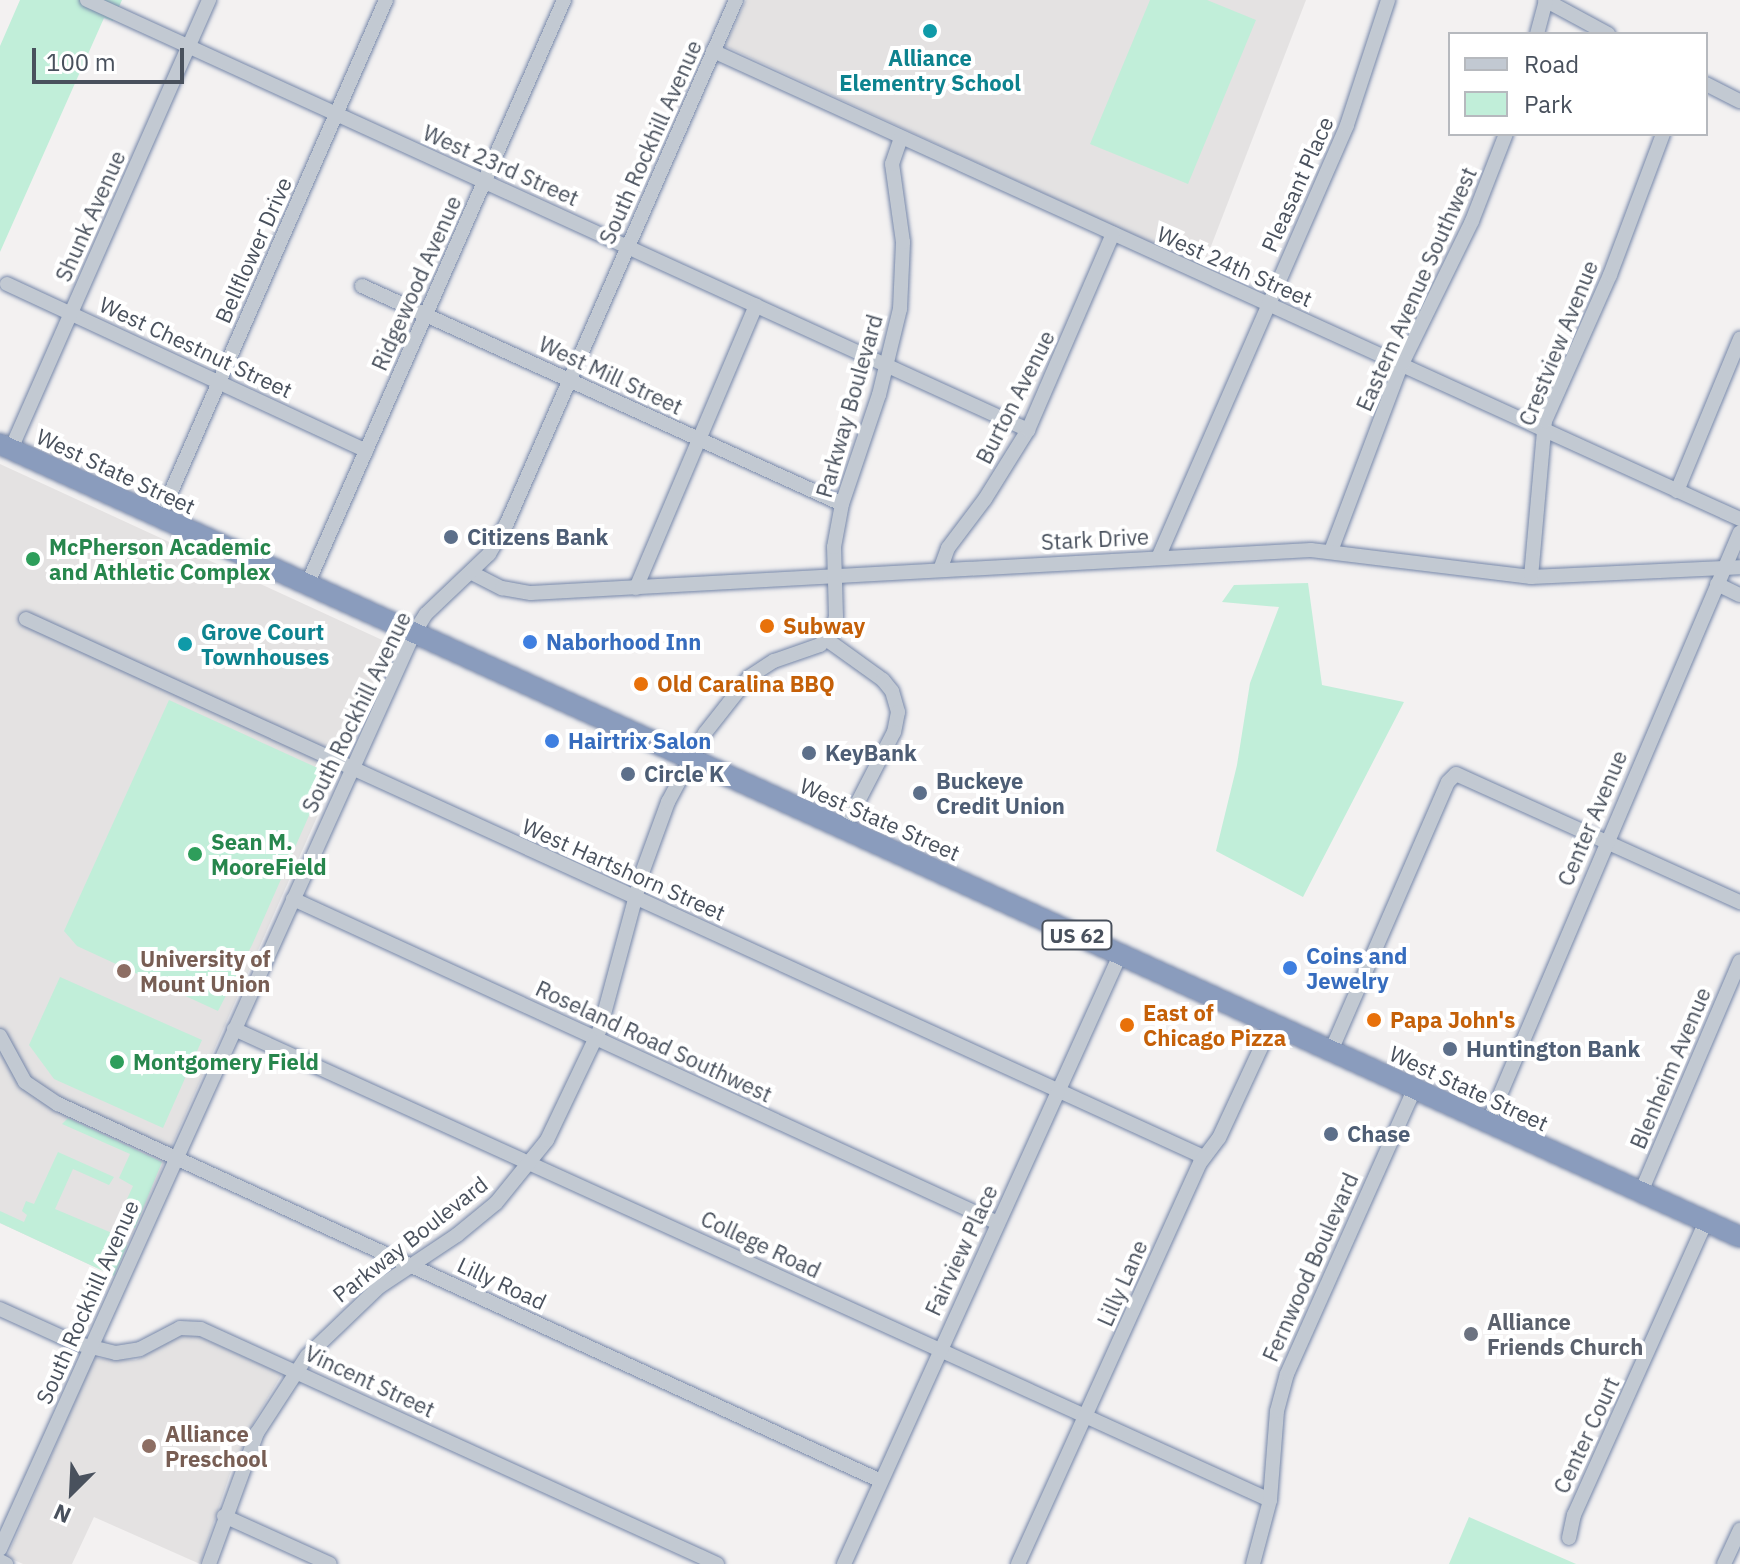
<!DOCTYPE html>
<html>
<head>
<meta charset="utf-8">
<style>
  body { margin:0 }
  #map { position:relative; width:1740px; height:1564px; overflow:hidden; background:#f3f1f1; font-family:"IBM Plex Sans",sans-serif }
  div>[style] { position:absolute }
  .education>* { inset:0; background:#e4e2e2 }
  .green>* { inset:0; background:#c1eed9 }
  .roads { filter:drop-shadow(0 0 2px #7687a9) drop-shadow(0 0 2px #7687a9) }
  .minor>* { height:14px; margin:-7px; padding:0 7px; transform-origin:7px; border-radius:7px; background:#c2c9d2 }
  .highway>* { height:20px; margin:-10px; padding:0 10px; transform-origin:10px; border-radius:10px; background:#8a9cbd }
  .dots>* { width:22px; height:22px; translate:-50% -50%; box-sizing:border-box; border:4px solid #fff; border-radius:50% }
  span { translate:-50% -50%; white-space:nowrap; text-align:center; line-height:1.15; -webkit-text-stroke:8px #fff; paint-order:stroke }
  .shield-label span { padding:2px 6px; background:#fff; border:2px solid; border-radius:6px; -webkit-text-stroke-width:0 }
  .shield-label { font-size:20px; color:#49515d; font-weight:700 }
  .culture-label { font-size:22px; color:#0d838f; font-weight:700 }
  .left { translate:0 -50%; text-align:left }
  .street-label { font-size:22px; color:#49515d }
  .service-label { font-size:22px; color:#4e5e75; font-weight:700 }
  .leisure-label { font-size:22px; color:#27864d; font-weight:700 }
  .food-label { font-size:22px; color:#c56008; font-weight:700 }
  .shop-label { font-size:22px; color:#366cbe; font-weight:700 }
  .education-label { font-size:22px; color:#785e54; font-weight:700 }
  .worship-label { font-size:22px; color:#5b616d; font-weight:700 }
  .legend { position:absolute; left:1448px; top:32px; width:260px; height:104px; box-sizing:border-box; background:#fff; border:2px solid #b6b9be; margin:0; padding:10px 14px; list-style:none; font-size:24px; color:#49515d }
  .legend li { display:flex; align-items:center; gap:16px; height:40px }
  .legend b { width:40px; border:2px solid #b6b9be }
  .north { position:absolute; left:32px; top:1452px; width:80px; height:80px; -webkit-text-stroke:6px #fff; paint-order:stroke; rotate:204deg; font-size:22px; font-weight:700; line-height:32px; text-align:center; color:#49515d }
  .north::after { content:''; display:block; margin:auto; width:28px; height:36px; background:#49515d; clip-path:polygon(50% 0,100% 100%,50% 72%,0 100%) }
  .scale { position:absolute; left:32px; top:48px; width:152px; height:36px; box-sizing:border-box; border:4px solid #49515d; border-top:0; padding-left:10px; font-size:24px; line-height:28px; white-space:nowrap; color:#49515d; -webkit-text-stroke:6px #fff; paint-order:stroke }
</style>
</head>
<body>
<div id="map">
  <div class="education">
    <i style="clip-path:polygon(746px 0,1306px 0,1203px 267px,725px 46px)"></i>
    <i style="clip-path:polygon(0 464px,393px 645px,114px 1276px,0 1223px)"></i>
    <i style="clip-path:polygon(183px 1334px,196px 1335px,282px 1374px,256px 1418px,230px 1474px,200px 1564px,94px 1517px,72px 1564px,23px 1564px,7px 1557px,94px 1358px,136px 1360px)"></i>
  </div>
  <div class="green">
    <i style="clip-path:polygon(20px 0,122px 0,113px 21px,104px 18px,0 252px,0 46px)"></i>
    <i style="clip-path:polygon(1150px 0,1207px 0,1256px 20px,1188px 184px,1090px 144px)"></i>
    <i style="clip-path:polygon(1308px 583px,1322px 685px,1404px 702px,1303px 897px,1216px 851px,1237px 765px,1250px 683px,1279px 607px,1222px 602px,1234px 585px)"></i>
    <i style="clip-path:polygon(169px 700px,322px 770px,326px 777px,252px 945px,218px 1011px,77px 946px,64px 931px)"></i>
    <i style="clip-path:polygon(60px 977px,202px 1040px,163px 1128px,54px 1079px,29px 1045px)"></i>
    <i style="clip-path:polygon(68px 1118px,162px 1162px,135px 1228px,124px 1228px,116px 1223px,133px 1186px,119px 1178px,130px 1154px,62px 1124px)"></i>
    <i style="clip-path:polygon(58px 1152px,114px 1177px,109px 1185px,73px 1169px,55px 1209px,124px 1238px,127px 1246px,114px 1276px,0 1223px,0 1211px,24px 1222px,27px 1215px,22px 1211px,26px 1201px,34px 1204px)"></i>
    <i style="clip-path:polygon(1469px 1517px,1576px 1564px,1449px 1564px)"></i>
  </div>
  <div class="roads">
    <div class="minor">
      <i style="left:87px;top:0;width:1035px;rotate:24.56deg"></i>
      <i style="left:1545px;top:0;width:72px;rotate:28.4deg"></i>
      <i style="left:1537px;top:34px;width:35px;rotate:-75deg"></i>
      <i style="left:713px;top:51px;width:1129px;rotate:24.5deg"></i>
      <i style="left:1706px;top:84px;width:38px;rotate:27deg"></i>
      <i style="left:7px;top:284px;width:396px;rotate:24.9deg"></i>
      <i style="left:362px;top:286px;width:527px;rotate:24.43deg"></i>
      <i style="left:11px;top:449px;width:491px;rotate:-66.2deg"></i>
      <i style="left:1677px;top:491px;width:165px;rotate:-67.5deg"></i>
      <i style="left:160px;top:517px;width:564px;rotate:-66.39deg"></i>
      <i style="left:1331px;top:551px;width:198px;rotate:-69.3deg"></i>
      <i style="left:1401px;top:366px;width:161px;rotate:-63.9deg"></i>
      <i style="left:1472px;top:221px;width:93px;rotate:-68.7deg"></i>
      <i style="left:1158px;top:558px;width:472px;rotate:-66.4deg"></i>
      <i style="left:1347px;top:125px;width:132px;rotate:-71.8deg"></i>
      <i style="left:940px;top:570px;width:23px;rotate:-70deg"></i>
      <i style="left:948px;top:548px;width:61px;rotate:-52.9deg"></i>
      <i style="left:985px;top:499px;width:81px;rotate:-58.1deg"></i>
      <i style="left:1028px;top:430px;width:214px;rotate:-66.6deg"></i>
      <i style="left:472px;top:573px;width:34px;rotate:27deg"></i>
      <i style="left:502px;top:588px;width:29px;rotate:10deg"></i>
      <i style="left:531px;top:593px;width:781px;rotate:-3.16deg"></i>
      <i style="left:1311px;top:550px;width:222px;rotate:7deg"></i>
      <i style="left:1531px;top:577px;width:209px;rotate:-2.7deg"></i>
      <i style="left:1531px;top:577px;width:157px;rotate:-84.9deg"></i>
      <i style="left:1545px;top:421px;width:160px;rotate:-66deg"></i>
      <i style="left:1610px;top:275px;width:151px;rotate:-69.4deg"></i>
      <i style="left:1717px;top:584px;width:25px;rotate:26deg"></i>
      <i style="left:307px;top:585px;width:639px;rotate:-66.28deg"></i>
      <i style="left:636px;top:588px;width:307px;rotate:-67deg"></i>
      <i style="left:26px;top:619px;width:1295px;rotate:24.55deg"></i>
      <i style="left:826px;top:639px;width:70px;rotate:35.7deg"></i>
      <i style="left:883px;top:680px;width:14px;rotate:51deg"></i>
      <i style="left:892px;top:691px;width:22px;rotate:74deg"></i>
      <i style="left:898px;top:712px;width:20px;rotate:101deg"></i>
      <i style="left:894px;top:732px;width:109px;rotate:117.3deg"></i>
      <i style="left:293px;top:899px;width:776px;rotate:24.68deg"></i>
      <i style="left:234px;top:1029px;width:1138px;rotate:24.45deg"></i>
      <i style="left:0;top:1036px;width:52px;rotate:61.5deg"></i>
      <i style="left:25px;top:1082px;width:40px;rotate:34deg"></i>
      <i style="left:58px;top:1104px;width:905px;rotate:24.61deg"></i>
      <i style="left:1331px;top:1051px;width:293px;rotate:-66.5deg"></i>
      <i style="left:1448px;top:782px;width:11px;rotate:-45deg"></i>
      <i style="left:1456px;top:774px;width:312px;rotate:24.3deg"></i>
      <i style="left:1488px;top:1123px;width:642px;rotate:-66.91deg"></i>
      <i style="left:1641px;top:1192px;width:251px;rotate:-66.8deg"></i>
      <i style="left:0;top:1309px;width:82px;rotate:24.4deg"></i>
      <i style="left:75px;top:1343px;width:42px;rotate:13.7deg"></i>
      <i style="left:116px;top:1353px;width:24px;rotate:-9deg"></i>
      <i style="left:140px;top:1349px;width:45px;rotate:-27.7deg"></i>
      <i style="left:180px;top:1328px;width:21px;rotate:3deg"></i>
      <i style="left:201px;top:1329px;width:567px;rotate:24.49deg"></i>
      <i style="left:224px;top:1516px;width:116px;rotate:24.4deg"></i>
      <i style="left:1569px;top:1538px;width:24px;rotate:-78deg"></i>
      <i style="left:1574px;top:1515px;width:322px;rotate:-65.8deg"></i>
      <i style="left:0;top:1549px;width:1005px;rotate:-65.68deg"></i>
      <i style="left:414px;top:633px;width:22px;rotate:-58deg"></i>
      <i style="left:426px;top:614px;width:87px;rotate:-43.6deg"></i>
      <i style="left:489px;top:554px;width:36px;rotate:-60deg"></i>
      <i style="left:507px;top:523px;width:571px;rotate:-66.35deg"></i>
      <i style="left:0;top:1561px;width:7px;rotate:27deg"></i>
      <i style="left:209px;top:1564px;width:140px;rotate:-69.9deg"></i>
      <i style="left:257px;top:1433px;width:92px;rotate:-57deg"></i>
      <i style="left:307px;top:1356px;width:100px;rotate:-43.8deg"></i>
      <i style="left:379px;top:1287px;width:94px;rotate:-33.7deg"></i>
      <i style="left:457px;top:1235px;width:50px;rotate:-39.4deg"></i>
      <i style="left:496px;top:1203px;width:81px;rotate:-51deg"></i>
      <i style="left:547px;top:1140px;width:123px;rotate:-64.5deg"></i>
      <i style="left:600px;top:1029px;width:162px;rotate:-74.9deg"></i>
      <i style="left:642px;top:873px;width:76px;rotate:-69.9deg"></i>
      <i style="left:668px;top:802px;width:78px;rotate:-61.8deg"></i>
      <i style="left:705px;top:733px;width:71px;rotate:-51.8deg"></i>
      <i style="left:749px;top:677px;width:30px;rotate:-33deg"></i>
      <i style="left:774px;top:661px;width:49px;rotate:-19.2deg"></i>
      <i style="left:820px;top:645px;width:16px;rotate:-47deg"></i>
      <i style="left:831px;top:633px;width:17px;rotate:-73deg"></i>
      <i style="left:836px;top:617px;width:70px;rotate:-91.6deg"></i>
      <i style="left:834px;top:547px;width:44px;rotate:-79.5deg"></i>
      <i style="left:842px;top:504px;width:115px;rotate:-71.3deg"></i>
      <i style="left:879px;top:395px;width:89px;rotate:-76.3deg"></i>
      <i style="left:900px;top:309px;width:67px;rotate:-87.4deg"></i>
      <i style="left:903px;top:242px;width:79px;rotate:-98deg"></i>
      <i style="left:892px;top:164px;width:28px;rotate:-71deg"></i>
      <i style="left:844px;top:1564px;width:669px;rotate:-65.62deg"></i>
      <i style="left:1018px;top:1564px;width:440px;rotate:-65.6deg"></i>
      <i style="left:1200px;top:1163px;width:31px;rotate:-53deg"></i>
      <i style="left:1219px;top:1138px;width:126px;rotate:-65.1deg"></i>
      <i style="left:1253px;top:1564px;width:66px;rotate:-75.1deg"></i>
      <i style="left:1270px;top:1500px;width:89px;rotate:-85.5deg"></i>
      <i style="left:1277px;top:1411px;width:38px;rotate:-75deg"></i>
      <i style="left:1287px;top:1374px;width:311px;rotate:-65.9deg"></i>
      <i style="left:1724px;top:1564px;width:38px;rotate:-65deg"></i>
    </div>
    <div class="highway">
      <i style="left:0;top:444px;width:1912px;rotate:24.5deg"></i>
    </div>
  </div>
  <div class="dots">
    <i style="left:930px;top:31px;background:#0f9aa8"></i>
    <i style="left:451px;top:537px;background:#5c6f8a"></i>
    <i style="left:33px;top:559px;background:#2e9e5b"></i>
    <i style="left:767px;top:626px;background:#e8710a"></i>
    <i style="left:530px;top:642px;background:#3f7fe0"></i>
    <i style="left:185px;top:644px;background:#0f9aa8"></i>
    <i style="left:641px;top:684px;background:#e8710a"></i>
    <i style="left:552px;top:741px;background:#3f7fe0"></i>
    <i style="left:809px;top:753px;background:#5c6f8a"></i>
    <i style="left:628px;top:774px;background:#5c6f8a"></i>
    <i style="left:920px;top:793px;background:#5c6f8a"></i>
    <i style="left:195px;top:854px;background:#2e9e5b"></i>
    <i style="left:1290px;top:968px;background:#3f7fe0"></i>
    <i style="left:124px;top:971px;background:#8d6e63"></i>
    <i style="left:1374px;top:1020px;background:#e8710a"></i>
    <i style="left:1127px;top:1025px;background:#e8710a"></i>
    <i style="left:1450px;top:1049px;background:#5c6f8a"></i>
    <i style="left:117px;top:1062px;background:#2e9e5b"></i>
    <i style="left:1331px;top:1134px;background:#5c6f8a"></i>
    <i style="left:1471px;top:1334px;background:#6b7280"></i>
    <i style="left:149px;top:1446px;background:#8d6e63"></i>
  </div>
  <div class="shield-label">
    <span style="left:1077px;top:935px">US 62</span>
  </div>
  <div class="culture-label">
    <span style="left:930px;top:70px">Alliance<br>Elementry School</span>
    <span class="left" style="left:201px;top:644px">Grove Court<br>Townhouses</span>
  </div>
  <div class="street-label">
    <span style="left:650px;top:142px;rotate:-66deg">South Rockhill Avenue</span>
    <span style="left:501px;top:165px;rotate:24deg">West 23rd Street</span>
    <span style="left:1297px;top:184px;rotate:-66deg">Pleasant Place</span>
    <span style="left:90px;top:216px;rotate:-66deg">Shunk Avenue</span>
    <span style="left:253px;top:250px;rotate:-66deg">Bellflower Drive</span>
    <span style="left:1235px;top:266px;rotate:24deg">West 24th Street</span>
    <span style="left:416px;top:283px;rotate:-66deg">Ridgewood Avenue</span>
    <span style="left:1416px;top:289px;rotate:-66deg">Eastern Avenue Southwest</span>
    <span style="left:1558px;top:343px;rotate:-68deg">Crestview Avenue</span>
    <span style="left:196px;top:347px;rotate:25deg">West Chestnut Street</span>
    <span style="left:611px;top:375px;rotate:25deg">West Mill Street</span>
    <span style="left:1015px;top:397px;rotate:-63deg">Burton Avenue</span>
    <span style="left:849px;top:406px;rotate:-74deg">Parkway Boulevard</span>
    <span style="left:116px;top:471px;rotate:25deg">West State Street</span>
    <span style="left:1095px;top:539px;rotate:-3deg">Stark Drive</span>
    <span style="left:356px;top:712px;rotate:-64deg">South Rockhill Avenue</span>
    <span style="left:1592px;top:818px;rotate:-67deg">Center Avenue</span>
    <span style="left:880px;top:819px;rotate:24deg">West State Street</span>
    <span style="left:624px;top:869px;rotate:24deg">West Hartshorn Street</span>
    <span style="left:654px;top:1041px;rotate:25deg">Roseland Road Southwest</span>
    <span style="left:1670px;top:1068px;rotate:-67deg">Blenheim Avenue</span>
    <span style="left:1469px;top:1088px;rotate:25deg">West State Street</span>
    <span style="left:410px;top:1239px;rotate:-38deg">Parkway Boulevard</span>
    <span style="left:761px;top:1244px;rotate:25deg">College Road</span>
    <span style="left:961px;top:1250px;rotate:-65deg">Fairview Place</span>
    <span style="left:1310px;top:1267px;rotate:-66deg">Fernwood Boulevard</span>
    <span style="left:502px;top:1283px;rotate:25deg">Lilly Road</span>
    <span style="left:1122px;top:1283px;rotate:-66deg">Lilly Lane</span>
    <span style="left:87px;top:1302px;rotate:-66deg">South Rockhill Avenue</span>
    <span style="left:370px;top:1381px;rotate:25deg">Vincent Street</span>
    <span style="left:1586px;top:1435px;rotate:-65deg">Center Court</span>
  </div>
  <div class="service-label">
    <span class="left" style="left:467px;top:537px">Citizens Bank</span>
    <span class="left" style="left:825px;top:753px">KeyBank</span>
    <span class="left" style="left:644px;top:774px">Circle K</span>
    <span class="left" style="left:936px;top:793px">Buckeye<br>Credit Union</span>
    <span class="left" style="left:1466px;top:1049px">Huntington Bank</span>
    <span class="left" style="left:1347px;top:1134px">Chase</span>
  </div>
  <div class="leisure-label">
    <span class="left" style="left:49px;top:559px">McPherson Academic<br>and Athletic Complex</span>
    <span class="left" style="left:211px;top:854px">Sean M.<br>MooreField</span>
    <span class="left" style="left:133px;top:1062px">Montgomery Field</span>
  </div>
  <div class="food-label">
    <span class="left" style="left:783px;top:626px">Subway</span>
    <span class="left" style="left:657px;top:684px">Old Caralina BBQ</span>
    <span class="left" style="left:1143px;top:1025px">East of<br>Chicago Pizza</span>
    <span class="left" style="left:1390px;top:1020px">Papa John's</span>
  </div>
  <div class="shop-label">
    <span class="left" style="left:546px;top:642px">Naborhood Inn</span>
    <span class="left" style="left:568px;top:741px">Hairtrix Salon</span>
    <span class="left" style="left:1306px;top:968px">Coins and<br>Jewelry</span>
  </div>
  <div class="education-label">
    <span class="left" style="left:140px;top:971px">University of<br>Mount Union</span>
    <span class="left" style="left:165px;top:1446px">Alliance<br>Preschool</span>
  </div>
  <div class="worship-label">
    <span class="left" style="left:1487px;top:1334px">Alliance<br>Friends Church</span>
  </div>
  <ul class="legend">
  <li><b style="height:10px;background:#c2c9d2"></b>Road</li>
  <li><b style="height:22px;background:#c1eed9"></b>Park</li>
  </ul>
  <div class="north">N</div>
  <div class="scale">100 m</div>
</div>
</body>
</html>
